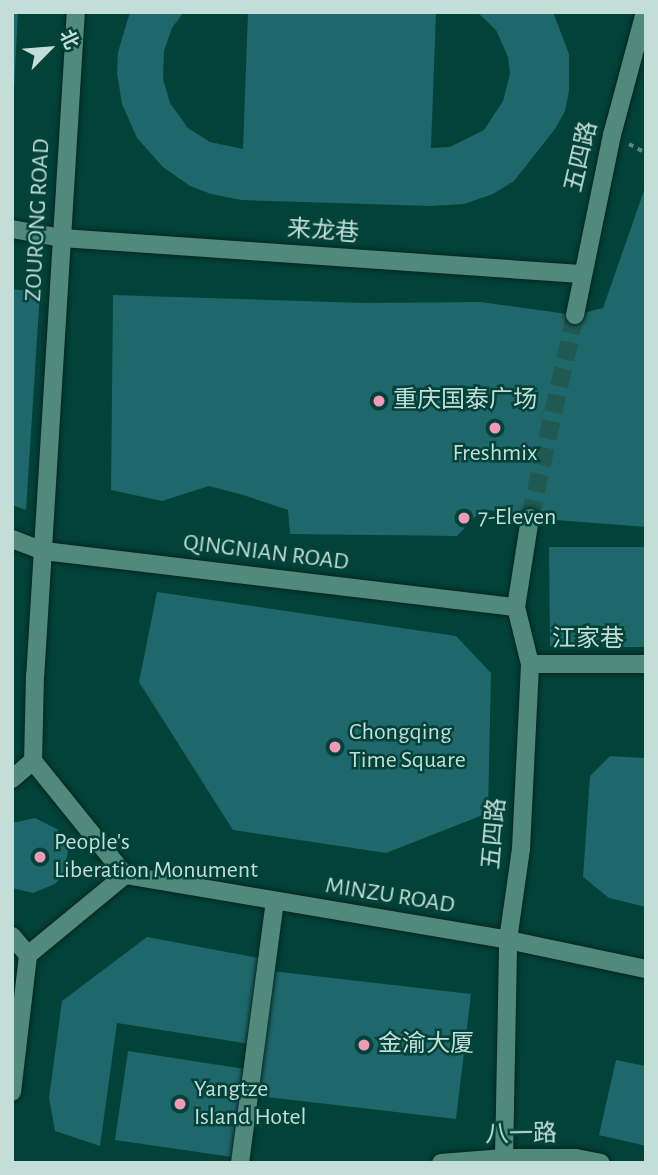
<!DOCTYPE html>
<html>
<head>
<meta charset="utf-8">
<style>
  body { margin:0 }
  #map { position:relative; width:658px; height:1175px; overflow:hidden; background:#024239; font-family:"Alegreya Sans","Noto Sans SC",sans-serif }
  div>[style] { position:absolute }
  .building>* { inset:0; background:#1e676a }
  .tertiary-tunnel>* { height:18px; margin-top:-9px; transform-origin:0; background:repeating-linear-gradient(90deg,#1f5951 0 18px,transparent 0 27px) }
  .path>* { height:3.5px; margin-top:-1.75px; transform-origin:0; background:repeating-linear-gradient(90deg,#54847c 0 5px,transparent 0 10px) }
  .roads { filter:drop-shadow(0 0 2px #072520) drop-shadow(0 0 2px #072520) }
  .pedestrian>* { height:18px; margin:-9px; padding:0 9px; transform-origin:9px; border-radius:9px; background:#52897d }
  .minor>* { height:18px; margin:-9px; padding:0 9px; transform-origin:9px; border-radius:9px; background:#52897d }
  .tertiary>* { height:18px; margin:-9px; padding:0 9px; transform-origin:9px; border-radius:9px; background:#52897d }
  .dots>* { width:19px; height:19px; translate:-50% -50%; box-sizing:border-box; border:4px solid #024239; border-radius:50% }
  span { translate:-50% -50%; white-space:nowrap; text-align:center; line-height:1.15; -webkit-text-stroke:5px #024239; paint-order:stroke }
  .street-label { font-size:24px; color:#c3ded7 }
  .poi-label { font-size:24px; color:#c3ded7 }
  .left { translate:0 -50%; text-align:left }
  .frame { position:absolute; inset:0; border:14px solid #c3ded7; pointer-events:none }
  .north { position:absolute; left:14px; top:14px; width:70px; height:70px; -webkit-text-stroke:5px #024239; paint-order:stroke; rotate:65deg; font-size:19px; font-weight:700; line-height:28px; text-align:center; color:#c3ded7 }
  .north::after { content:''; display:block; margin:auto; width:24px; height:32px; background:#c3ded7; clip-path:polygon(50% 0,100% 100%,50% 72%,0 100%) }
</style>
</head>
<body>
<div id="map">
  <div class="building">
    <i style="clip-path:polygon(12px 12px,18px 12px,14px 90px,12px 90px)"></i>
    <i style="clip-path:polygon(130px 12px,184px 12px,172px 28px,164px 51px,163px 79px,170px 103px,188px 128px,210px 142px,243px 149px,248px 12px,436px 12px,431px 148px,450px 147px,484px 130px,503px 101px,510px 74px,508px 57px,496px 30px,477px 12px,553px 12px,569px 54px,569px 91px,565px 111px,555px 129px,514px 181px,493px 194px,464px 204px,430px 206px,242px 200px,211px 194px,190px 186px,163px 167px,137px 138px,122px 104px,117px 73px,118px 52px)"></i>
    <i style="clip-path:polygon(646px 185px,646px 527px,530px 518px,483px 509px,457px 536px,290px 534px,288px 510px,243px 495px,209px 486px,162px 501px,111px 490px,113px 295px,366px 303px,480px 302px,575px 315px,603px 308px)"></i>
    <i style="clip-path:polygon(12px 289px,40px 292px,26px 510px,12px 505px)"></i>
    <i style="clip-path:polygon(549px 547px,646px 547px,646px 647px,550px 647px)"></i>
    <i style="clip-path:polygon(157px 592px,456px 636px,491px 673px,488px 813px,386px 853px,233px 830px,139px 682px)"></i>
    <i style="clip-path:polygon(610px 756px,646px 758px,646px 907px,609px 898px,583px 877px,590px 776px)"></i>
    <i style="clip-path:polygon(35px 818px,57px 829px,68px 851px,63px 875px,55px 884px,33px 893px,12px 888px,12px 823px)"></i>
    <i style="clip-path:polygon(147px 937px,259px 958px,250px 1044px,117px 1023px,100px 1146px,55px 1131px,49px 1098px,62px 1001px)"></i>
    <i style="clip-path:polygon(272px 971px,471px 994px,456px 1119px,258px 1096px)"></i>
    <i style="clip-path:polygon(128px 1051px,245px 1069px,232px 1157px,115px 1140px)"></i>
    <i style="clip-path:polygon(616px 1060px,646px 1066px,646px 1146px,599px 1135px)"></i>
  </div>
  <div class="tertiary-tunnel">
    <i style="left:530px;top:518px;width:208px;rotate:-77.5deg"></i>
  </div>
  <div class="path">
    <i style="left:629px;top:144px;width:19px;rotate:28deg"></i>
  </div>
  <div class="roads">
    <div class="pedestrian">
      <i style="left:62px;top:238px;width:438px;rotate:93.5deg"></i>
      <i style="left:35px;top:675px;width:86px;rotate:91.3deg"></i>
      <i style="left:33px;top:761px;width:146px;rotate:51.1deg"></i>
      <i style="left:12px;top:779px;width:28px;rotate:-41deg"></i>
      <i style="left:125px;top:875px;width:388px;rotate:9.6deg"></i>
      <i style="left:508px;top:940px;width:141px;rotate:11.9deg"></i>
      <i style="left:12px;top:936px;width:25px;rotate:50deg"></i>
      <i style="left:12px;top:1092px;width:138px;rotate:-83.3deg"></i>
      <i style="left:28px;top:955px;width:126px;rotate:-39.5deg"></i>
      <i style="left:504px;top:1158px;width:218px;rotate:-88.9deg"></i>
      <i style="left:508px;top:940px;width:92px;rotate:-81.9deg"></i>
      <i style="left:521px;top:849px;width:185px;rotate:-87.2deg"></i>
      <i style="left:240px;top:1163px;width:263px;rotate:-82.4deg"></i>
    </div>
    <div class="minor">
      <i style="left:12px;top:539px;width:34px;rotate:21deg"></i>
      <i style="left:44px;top:551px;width:475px;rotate:6.8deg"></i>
    </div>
    <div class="tertiary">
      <i style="left:12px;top:229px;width:51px;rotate:10.2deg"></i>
      <i style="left:62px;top:238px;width:520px;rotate:3.97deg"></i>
      <i style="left:62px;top:238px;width:226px;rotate:-86.5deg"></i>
      <i style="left:575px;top:315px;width:184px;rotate:-78.4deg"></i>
      <i style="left:612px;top:135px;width:127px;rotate:-75deg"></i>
      <i style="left:530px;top:518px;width:90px;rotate:98.9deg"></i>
      <i style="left:516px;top:607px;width:59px;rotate:76.2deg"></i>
      <i style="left:530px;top:664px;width:116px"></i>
      <i style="left:441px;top:1163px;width:63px;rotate:-4.5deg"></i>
      <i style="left:504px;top:1158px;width:72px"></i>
      <i style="left:576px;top:1158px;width:25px;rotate:11deg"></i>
    </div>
  </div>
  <div class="dots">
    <i style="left:379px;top:401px;background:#f09ab6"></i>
    <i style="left:495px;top:428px;background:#f09ab6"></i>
    <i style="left:464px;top:518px;background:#f09ab6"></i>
    <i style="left:335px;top:747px;background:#f09ab6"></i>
    <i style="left:40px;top:857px;background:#f09ab6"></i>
    <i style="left:364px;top:1045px;background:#f09ab6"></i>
    <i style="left:180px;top:1104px;background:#f09ab6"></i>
  </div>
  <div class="street-label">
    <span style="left:582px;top:157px;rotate:-77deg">五四路</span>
    <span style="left:38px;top:220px;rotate:-87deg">ZOURONG ROAD</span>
    <span style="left:323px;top:232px;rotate:4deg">来龙巷</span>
    <span style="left:266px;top:553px;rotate:7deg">QINGNIAN ROAD</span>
    <span style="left:588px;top:640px">江家巷</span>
    <span style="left:495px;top:834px;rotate:-85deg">五四路</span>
    <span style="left:390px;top:896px;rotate:9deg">MINZU ROAD</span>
    <span style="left:521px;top:1135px;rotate:-1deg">八一路</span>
  </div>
  <div class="poi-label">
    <span class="left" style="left:393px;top:401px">重庆国泰广场</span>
    <span style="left:495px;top:454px">Freshmix</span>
    <span class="left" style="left:478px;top:518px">7-Eleven</span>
    <span class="left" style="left:349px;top:747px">Chongqing<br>Time Square</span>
    <span class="left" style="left:54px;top:857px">People's<br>Liberation Monument</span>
    <span class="left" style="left:378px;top:1045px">金渝大厦</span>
    <span class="left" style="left:194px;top:1104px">Yangtze<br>Island Hotel</span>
  </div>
  <div class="frame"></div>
  <div class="north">北</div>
</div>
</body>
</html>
